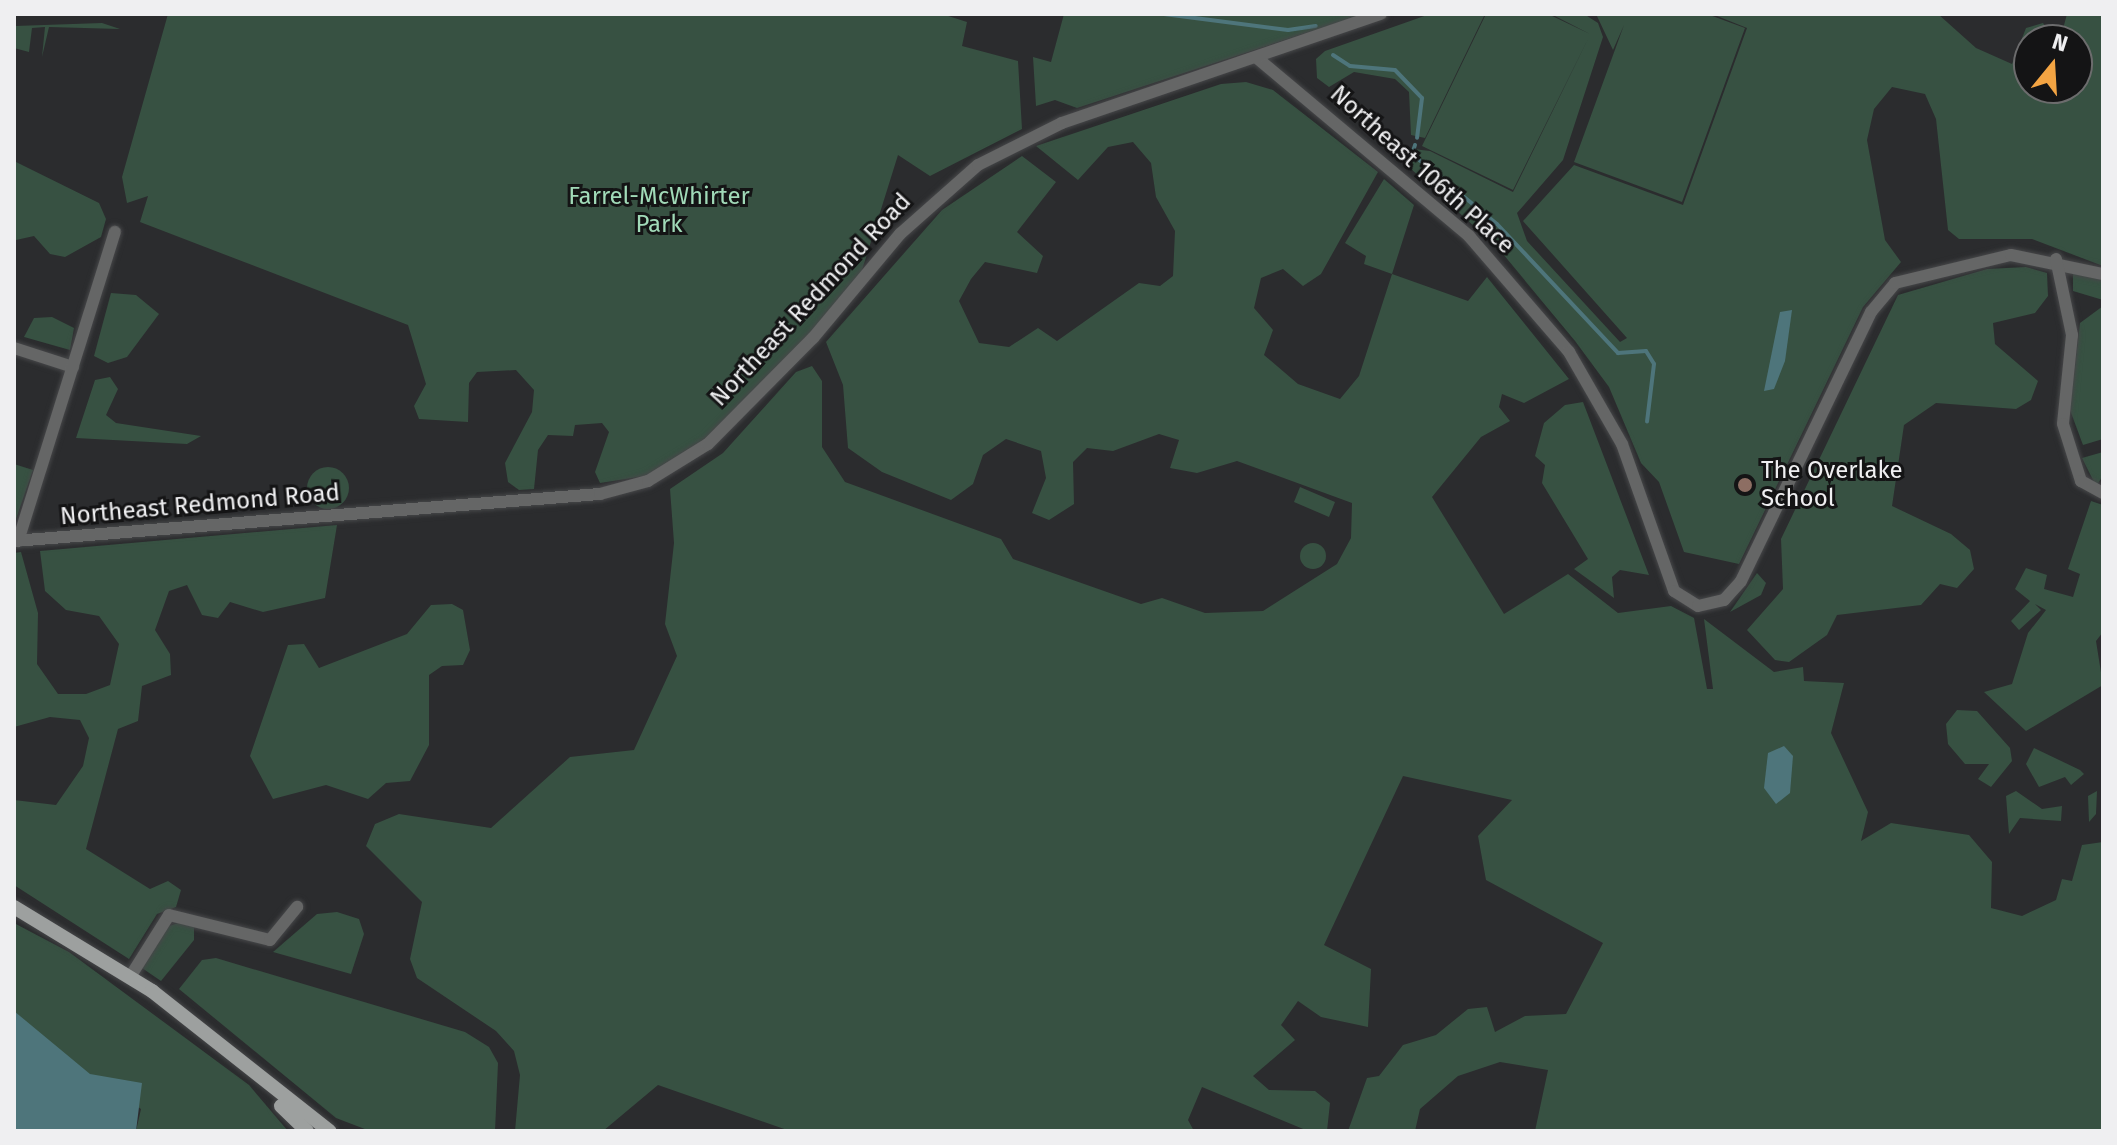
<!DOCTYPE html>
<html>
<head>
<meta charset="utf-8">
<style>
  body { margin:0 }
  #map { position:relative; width:2117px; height:1145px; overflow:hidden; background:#2b2c2e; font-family:"Fira Sans",sans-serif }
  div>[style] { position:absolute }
  .green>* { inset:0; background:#375142 }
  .round { border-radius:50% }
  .water>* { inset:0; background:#4e757b }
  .stream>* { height:4px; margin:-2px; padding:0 2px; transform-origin:2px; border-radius:2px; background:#4e757b }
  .roads { filter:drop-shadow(0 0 2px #464749) drop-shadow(0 0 2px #464749) }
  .minor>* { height:12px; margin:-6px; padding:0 6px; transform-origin:6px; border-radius:6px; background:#656666 }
  .major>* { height:14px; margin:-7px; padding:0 7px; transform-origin:7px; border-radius:7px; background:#9da09f }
  .dots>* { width:22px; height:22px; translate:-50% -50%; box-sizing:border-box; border:4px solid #141415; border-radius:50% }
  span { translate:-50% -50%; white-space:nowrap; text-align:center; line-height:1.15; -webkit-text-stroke:6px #141415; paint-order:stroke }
  .street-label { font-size:24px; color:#efeff1 }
  .park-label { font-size:24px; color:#a1dab8 }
  .poi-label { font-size:24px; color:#efeff1 }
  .left { translate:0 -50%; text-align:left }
  .frame { position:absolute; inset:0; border:16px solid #efeff1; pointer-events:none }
  .north { position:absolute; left:2013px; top:24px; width:80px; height:80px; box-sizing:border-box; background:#141415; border:2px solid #6c6c6d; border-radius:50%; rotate:18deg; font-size:22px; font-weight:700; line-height:32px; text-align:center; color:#efeff1 }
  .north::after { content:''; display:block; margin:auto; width:28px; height:36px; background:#f3a443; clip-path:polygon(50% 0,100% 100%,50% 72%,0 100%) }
</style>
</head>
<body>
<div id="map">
  <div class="green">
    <i style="clip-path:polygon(168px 14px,942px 14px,967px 22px,962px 46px,1018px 61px,1022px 129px,930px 176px,898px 155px,858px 283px,709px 440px,645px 476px,600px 483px,595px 472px,609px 432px,602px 423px,575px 425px,573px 436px,548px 435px,538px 450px,534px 489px,519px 490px,508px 482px,505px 463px,532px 412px,534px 390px,516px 370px,477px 372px,469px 383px,468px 422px,419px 419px,414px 406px,426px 384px,408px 325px,140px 222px,148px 196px,127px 203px,122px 177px)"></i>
    <i style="clip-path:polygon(1064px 14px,1364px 14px,1077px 108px,1055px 100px,1036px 106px,1033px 57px,1051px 62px)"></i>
    <i style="clip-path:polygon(1430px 14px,1485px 14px,1425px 138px,1411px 135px,1409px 92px,1395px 79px,1354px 72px,1329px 87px,1317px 78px,1316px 59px,1325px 51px)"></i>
    <i style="clip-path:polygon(1486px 14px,1548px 14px,1590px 34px,1551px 14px,1584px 14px,1598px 23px,1603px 37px,1563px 160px,1517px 213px,1527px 241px,1620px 342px,1627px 338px,1523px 221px,1574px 165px,1683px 205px,1747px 28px,1712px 14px,1938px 14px,1976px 48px,2012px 64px,2026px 28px,2043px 23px,2054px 40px,2029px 40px,2029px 88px,2077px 88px,2077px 40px,2060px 40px,2067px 14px,2103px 14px,2103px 266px,2032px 239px,1959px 239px,1948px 230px,1936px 119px,1925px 94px,1892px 87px,1874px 109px,1867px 140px,1885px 240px,1901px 262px,1863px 307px,1739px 564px,1684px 552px,1659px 482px,1641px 463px,1609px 387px,1575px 341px,1498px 248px,1400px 159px,1405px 148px,1430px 151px,1513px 192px,1589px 37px,1513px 190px,1422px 146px)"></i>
    <i style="clip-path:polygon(1596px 14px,1707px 14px,1745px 28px,1682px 202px,1574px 162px,1624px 25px,1613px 50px)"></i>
    <i style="clip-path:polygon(102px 23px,120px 29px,49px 27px,42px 57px,45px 27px,32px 28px,29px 52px,14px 48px,15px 26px)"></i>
    <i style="clip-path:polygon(1246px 82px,1273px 90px,1378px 172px,1321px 274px,1303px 286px,1283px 269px,1261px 278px,1254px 308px,1273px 330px,1264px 355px,1298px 384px,1340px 399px,1359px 376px,1392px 274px,1364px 264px,1366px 256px,1345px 243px,1384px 179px,1414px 205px,1392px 274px,1468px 301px,1487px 277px,1569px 379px,1524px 403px,1502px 394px,1499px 407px,1510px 421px,1481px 437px,1432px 497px,1504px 614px,1568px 574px,1618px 613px,1671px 606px,1694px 618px,1707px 689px,1713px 689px,1704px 619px,1774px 672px,1803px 667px,1804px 681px,1844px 683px,1831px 733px,1868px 812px,1861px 841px,1891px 823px,1969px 835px,1992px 862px,1991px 908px,2022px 916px,2056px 900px,2062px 879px,2072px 881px,2082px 845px,2103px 842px,2103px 1131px,1535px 1131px,1548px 1070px,1500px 1062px,1458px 1076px,1420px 1109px,1415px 1131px,1348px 1131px,1367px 1078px,1379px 1076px,1403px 1045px,1436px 1035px,1468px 1009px,1487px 1007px,1495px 1032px,1525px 1016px,1566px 1014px,1603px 943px,1486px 880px,1478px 836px,1512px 800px,1403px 776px,1324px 945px,1371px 969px,1368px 1027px,1321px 1017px,1298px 1001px,1281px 1025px,1295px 1040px,1253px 1076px,1269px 1090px,1315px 1091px,1330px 1103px,1327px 1131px,1308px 1131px,1202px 1087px,1188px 1120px,1194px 1131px,790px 1131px,658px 1085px,603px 1131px,515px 1131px,520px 1075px,514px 1051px,496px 1031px,417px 978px,410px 959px,422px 902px,366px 846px,375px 824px,399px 814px,491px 828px,570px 757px,634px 750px,677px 656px,665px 624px,674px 543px,670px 489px,723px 453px,796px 372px,812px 366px,822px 381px,822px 447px,845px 482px,1001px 539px,1013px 559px,1141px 604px,1162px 598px,1205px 613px,1263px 611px,1337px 564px,1351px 538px,1352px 503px,1237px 461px,1197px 473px,1170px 468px,1179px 440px,1159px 434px,1113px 451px,1087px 448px,1073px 462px,1074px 504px,1049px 520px,1032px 513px,1046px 478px,1041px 451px,1006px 439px,983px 455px,973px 484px,951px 500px,882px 472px,848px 448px,843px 385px,826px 342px,942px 210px,1022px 156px,1056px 182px,1017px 232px,1043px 256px,1037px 273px,985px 262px,971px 279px,959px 301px,979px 343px,1009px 347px,1038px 328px,1057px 341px,1139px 283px,1160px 286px,1173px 276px,1175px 231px,1156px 197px,1151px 163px,1133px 142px,1108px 147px,1078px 180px,1036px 146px,1221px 84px)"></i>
    <i style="clip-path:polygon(14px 161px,99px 203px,106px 219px,101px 237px,65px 257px,50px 254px,34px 236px,16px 240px)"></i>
    <i style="clip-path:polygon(2026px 267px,2047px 273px,2048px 296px,2035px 313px,1993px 323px,1995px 344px,2038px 381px,2031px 400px,2016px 409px,1936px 403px,1904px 425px,1892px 506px,1951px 534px,1970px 550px,1974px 569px,1957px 588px,1940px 584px,1921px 605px,1837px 615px,1827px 635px,1789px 662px,1775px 660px,1747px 630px,1783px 589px,1781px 539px,1898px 295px,1987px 269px)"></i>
    <i style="clip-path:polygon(2073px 271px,2103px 279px,2103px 300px,2073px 291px)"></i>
    <i style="clip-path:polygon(111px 293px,136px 295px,159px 314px,127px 357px,108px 363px,94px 356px)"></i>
    <i style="clip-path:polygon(2103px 306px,2103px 439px,2083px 445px,2070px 410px,2080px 323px)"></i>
    <i style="clip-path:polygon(52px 317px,74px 328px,70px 350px,24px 337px,34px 318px)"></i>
    <i style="clip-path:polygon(110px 377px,118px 389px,106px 415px,116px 423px,201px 436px,187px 444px,76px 438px,95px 380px)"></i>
    <i style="clip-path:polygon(1583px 402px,1649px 575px,1620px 570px,1612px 577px,1614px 598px,1574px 569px,1588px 559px,1542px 483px,1545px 465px,1535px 456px,1544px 423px,1565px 405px)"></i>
    <i style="clip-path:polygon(2103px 452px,2103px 476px,2096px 486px,2082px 458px)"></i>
    <i style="clip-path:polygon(14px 464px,33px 470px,14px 525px)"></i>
    <i class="round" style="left:307px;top:467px;width:42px;height:42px"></i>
    <i style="clip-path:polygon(1300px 487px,1335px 502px,1329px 517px,1294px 502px)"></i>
    <i style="clip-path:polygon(2091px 501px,2103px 505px,2103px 632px,2096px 641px,2103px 685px,2026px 731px,1984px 692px,2012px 684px,2028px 633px,2046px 610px,2035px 604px,2041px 610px,2019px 630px,2011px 621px,2030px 601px,2015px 589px,2026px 568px,2047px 575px,2044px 589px,2073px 597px,2080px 574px,2068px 569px)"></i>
    <i style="clip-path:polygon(337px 525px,325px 598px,263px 612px,230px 602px,218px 618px,202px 615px,187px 585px,169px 591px,155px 630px,170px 654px,171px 675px,142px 686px,138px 721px,118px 729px,86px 849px,150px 889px,168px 881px,181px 890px,176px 907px,157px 914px,129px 959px,14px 885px,14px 800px,56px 805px,83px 766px,89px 738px,80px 720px,50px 717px,14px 727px,14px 553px,21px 552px,38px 613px,37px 664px,58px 694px,86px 694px,110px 685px,119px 644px,99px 616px,66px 610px,45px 591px,40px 551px)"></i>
    <i class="round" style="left:1300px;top:543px;width:26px;height:26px"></i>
    <i style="clip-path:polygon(1757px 573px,1766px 583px,1761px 595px,1730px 612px)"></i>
    <i style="clip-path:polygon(452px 604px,463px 610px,470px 650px,463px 665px,442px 666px,429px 675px,429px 745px,410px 781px,386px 783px,368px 799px,326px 785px,273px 799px,250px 756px,288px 645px,304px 644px,319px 668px,407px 634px,431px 605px)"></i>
    <i style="clip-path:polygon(1957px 710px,1977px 711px,2010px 748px,2012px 761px,1991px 787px,1978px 779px,1989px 764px,1965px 764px,1948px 744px,1946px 724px)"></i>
    <i style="clip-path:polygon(2034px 748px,2080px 770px,2084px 774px,2071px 785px,2065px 777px,2039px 787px,2026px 764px)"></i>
    <i style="clip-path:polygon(2016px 791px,2042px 809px,2062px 806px,2061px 821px,2020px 818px,2009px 834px,2006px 796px)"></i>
    <i style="clip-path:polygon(2097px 791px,2096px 814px,2089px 822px,2088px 796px)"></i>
    <i style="clip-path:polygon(337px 912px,359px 919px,364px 934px,351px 974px,273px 952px,317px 914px)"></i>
    <i style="clip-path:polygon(14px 923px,69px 952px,249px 1085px,288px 1131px,136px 1131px,141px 1109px,61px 1055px,14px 1011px)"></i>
    <i style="clip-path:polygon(178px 923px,194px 927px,194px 940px,161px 981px,142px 968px,169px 926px)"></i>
    <i style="clip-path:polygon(216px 958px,465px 1032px,489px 1047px,498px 1063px,495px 1131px,370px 1131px,336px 1118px,179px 989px,202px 960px)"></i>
  </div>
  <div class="water">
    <i style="clip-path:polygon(1792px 310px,1785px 361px,1774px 389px,1764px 391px,1780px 312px)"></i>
    <i style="clip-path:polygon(1784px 746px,1793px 756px,1790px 793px,1776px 804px,1764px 788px,1768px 753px)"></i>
    <i style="clip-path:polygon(14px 1011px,90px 1074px,142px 1083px,136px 1131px,14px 1131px)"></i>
  </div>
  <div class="stream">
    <i style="left:1164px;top:14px;width:125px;rotate:7.4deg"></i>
    <i style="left:1288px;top:30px;width:28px;rotate:-8deg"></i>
    <i style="left:1333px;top:55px;width:20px;rotate:33deg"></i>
    <i style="left:1350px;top:66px;width:45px;rotate:5.1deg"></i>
    <i style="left:1395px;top:70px;width:39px;rotate:46deg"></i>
    <i style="left:1422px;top:98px;width:40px;rotate:97.1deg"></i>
    <i style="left:1415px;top:145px;width:9px;rotate:108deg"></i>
    <i style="left:1412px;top:154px;width:110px;rotate:39.5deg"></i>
    <i style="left:1497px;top:224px;width:177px;rotate:46.8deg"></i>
    <i style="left:1618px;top:353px;width:28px;rotate:-4deg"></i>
    <i style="left:1646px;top:351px;width:15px;rotate:58deg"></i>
    <i style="left:1654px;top:364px;width:58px;rotate:96.9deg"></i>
  </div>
  <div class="roads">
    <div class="minor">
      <i style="left:1257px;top:58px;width:277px;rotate:40deg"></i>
      <i style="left:1469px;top:236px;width:153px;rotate:49.2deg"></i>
      <i style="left:1569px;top:352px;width:106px;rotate:60.1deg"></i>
      <i style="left:1622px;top:444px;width:156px;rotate:70.5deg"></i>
      <i style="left:1674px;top:591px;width:28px;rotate:32deg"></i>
      <i style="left:1698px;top:606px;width:27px;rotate:-13deg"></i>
      <i style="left:1724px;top:600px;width:25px;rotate:-48deg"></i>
      <i style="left:1741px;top:581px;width:299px;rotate:-64.2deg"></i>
      <i style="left:1871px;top:312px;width:38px;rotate:-50deg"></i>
      <i style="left:1895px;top:283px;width:119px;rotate:-13.6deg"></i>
      <i style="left:2011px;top:255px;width:94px;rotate:11.7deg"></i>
      <i style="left:2056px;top:259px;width:78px;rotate:78.1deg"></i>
      <i style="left:2072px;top:335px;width:89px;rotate:95.8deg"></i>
      <i style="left:2063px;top:424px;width:60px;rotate:72.5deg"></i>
      <i style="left:2081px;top:481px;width:25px;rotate:29deg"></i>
      <i style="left:14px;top:348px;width:62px;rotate:17.9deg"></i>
      <i style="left:14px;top:541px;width:588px;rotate:-4.59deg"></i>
      <i style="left:600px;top:494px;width:50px;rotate:-15.2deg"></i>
      <i style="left:648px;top:481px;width:70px;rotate:-31.7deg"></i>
      <i style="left:708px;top:444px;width:149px;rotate:-45.3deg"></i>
      <i style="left:813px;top:338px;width:136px;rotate:-50.1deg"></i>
      <i style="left:900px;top:234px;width:104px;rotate:-41.5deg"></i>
      <i style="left:978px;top:165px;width:94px;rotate:-26.6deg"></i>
      <i style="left:1062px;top:123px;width:337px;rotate:-18.9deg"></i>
      <i style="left:18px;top:541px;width:324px;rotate:-72.6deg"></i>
      <i style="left:130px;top:977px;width:73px;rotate:-57.8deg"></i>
      <i style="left:169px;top:915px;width:104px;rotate:13.9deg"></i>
      <i style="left:270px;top:940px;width:43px;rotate:-50.7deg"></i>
    </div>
    <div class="major">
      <i style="left:14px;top:907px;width:162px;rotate:31.3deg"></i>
      <i style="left:152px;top:991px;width:226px;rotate:38.3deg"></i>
      <i style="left:281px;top:1106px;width:36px;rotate:44deg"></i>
    </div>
  </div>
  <div class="dots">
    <i style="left:1745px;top:485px;background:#8d6e63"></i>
  </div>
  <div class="street-label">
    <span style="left:1422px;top:170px;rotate:42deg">Northeast 106th Place</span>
    <span style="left:811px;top:300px;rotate:-47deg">Northeast Redmond Road</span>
    <span style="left:200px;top:505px;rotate:-5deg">Northeast Redmond Road</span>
  </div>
  <div class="park-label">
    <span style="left:659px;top:211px">Farrel-McWhirter<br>Park</span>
  </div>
  <div class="poi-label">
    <span class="left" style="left:1761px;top:485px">The Overlake<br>School</span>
  </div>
  <div class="frame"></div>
  <div class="north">N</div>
</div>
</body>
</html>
